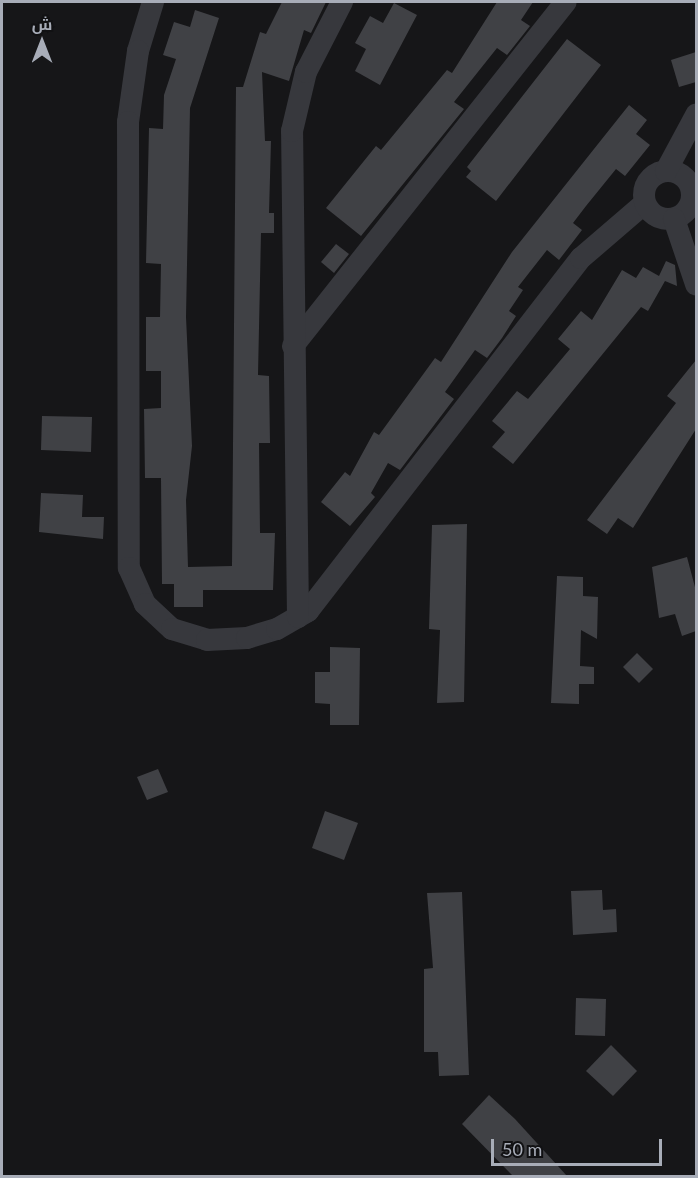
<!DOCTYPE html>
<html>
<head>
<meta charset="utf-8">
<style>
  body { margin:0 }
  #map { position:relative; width:698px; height:1178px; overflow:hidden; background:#161618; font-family:Lato,Cairo,sans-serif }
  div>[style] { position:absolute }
  .building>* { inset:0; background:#404145 }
  .minor>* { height:22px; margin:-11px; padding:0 11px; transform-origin:11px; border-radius:11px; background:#37383d }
  .minor>.ring { margin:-11px; padding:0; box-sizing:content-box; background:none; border:22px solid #37383d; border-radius:50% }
  span { translate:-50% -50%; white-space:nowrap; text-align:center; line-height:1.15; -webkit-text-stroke:6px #111113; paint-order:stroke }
  .frame { position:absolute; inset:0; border:3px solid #a8adb8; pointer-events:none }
  .north { position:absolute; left:12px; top:12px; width:60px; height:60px; -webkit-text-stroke:4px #111113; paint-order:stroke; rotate:0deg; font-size:16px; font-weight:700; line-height:24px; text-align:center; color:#a8adb8 }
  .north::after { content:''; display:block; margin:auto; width:21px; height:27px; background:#a8adb8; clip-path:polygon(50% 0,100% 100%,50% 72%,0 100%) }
  .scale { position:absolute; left:491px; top:1139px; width:171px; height:27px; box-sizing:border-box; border:3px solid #a8adb8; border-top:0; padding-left:8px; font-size:18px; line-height:21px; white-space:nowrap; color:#a8adb8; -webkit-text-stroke:4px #111113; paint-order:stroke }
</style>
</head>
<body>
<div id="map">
  <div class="building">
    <i style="clip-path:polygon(282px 2px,326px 2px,311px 33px,304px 30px,289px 81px,262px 72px,265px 141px,271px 141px,269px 213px,274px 213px,274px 233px,261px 233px,258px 375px,269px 376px,270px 443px,259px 443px,260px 533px,275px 533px,273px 590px,203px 590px,203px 607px,174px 607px,174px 584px,162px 584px,161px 478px,145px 478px,144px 409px,161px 408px,161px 371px,146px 371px,146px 317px,160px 317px,161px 264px,146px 263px,149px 128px,163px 129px,164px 95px,176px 59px,163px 55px,174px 22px,190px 27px,195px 10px,219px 18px,190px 108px,186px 317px,192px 446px,186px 500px,188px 567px,232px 566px,236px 87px,243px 87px,260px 32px,266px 34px)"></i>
    <i style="clip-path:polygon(497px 2px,533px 2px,521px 20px,530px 26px,507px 55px,497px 48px,454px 102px,464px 109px,361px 236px,326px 208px,376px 146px,381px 150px,447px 70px,452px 73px)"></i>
    <i style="clip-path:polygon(394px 3px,417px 15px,380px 85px,355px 71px,366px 49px,355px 43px,370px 16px,383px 23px)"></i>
    <i style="clip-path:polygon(567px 39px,601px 65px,496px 201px,466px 177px,471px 171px,467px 167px)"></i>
    <i style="clip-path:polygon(696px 52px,696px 82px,679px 87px,671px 60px)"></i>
    <i style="clip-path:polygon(629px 105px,647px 120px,636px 134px,650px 145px,625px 176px,616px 169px,586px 206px,573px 223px,582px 230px,559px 260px,547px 250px,518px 287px,523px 290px,509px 311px,516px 316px,502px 338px,487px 358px,475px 350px,445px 392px,454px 399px,400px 470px,388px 463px,371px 493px,375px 497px,350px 526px,321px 502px,345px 472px,350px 476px,374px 432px,379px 435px,435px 358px,441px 362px,512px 252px)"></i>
    <i style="clip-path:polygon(336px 244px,349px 254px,334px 273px,321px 262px)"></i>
    <i style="clip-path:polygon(666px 261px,675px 265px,677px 286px,665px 281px,648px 311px,641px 307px,513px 464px,492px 447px,505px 432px,492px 421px,517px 391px,528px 399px,570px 349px,558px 339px,581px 311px,592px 320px,622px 270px,636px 278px,643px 267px,659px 276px)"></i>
    <i style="clip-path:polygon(696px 360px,696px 429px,633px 528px,618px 518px,607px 534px,587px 520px,676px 403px,667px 396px)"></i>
    <i style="clip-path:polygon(42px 416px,92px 417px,91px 452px,41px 450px)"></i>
    <i style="clip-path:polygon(41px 493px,83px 495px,82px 517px,104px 517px,103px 539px,39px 532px)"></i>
    <i style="clip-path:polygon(467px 524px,464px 702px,437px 703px,440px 630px,429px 629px,432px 525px)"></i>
    <i style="clip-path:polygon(687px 557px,696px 591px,696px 631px,682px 636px,675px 614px,659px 618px,652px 567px)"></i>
    <i style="clip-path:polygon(557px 576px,583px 577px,583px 596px,598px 597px,597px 639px,581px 630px,580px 666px,594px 667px,594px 684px,579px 684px,579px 704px,551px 703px)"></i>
    <i style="clip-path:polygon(330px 647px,360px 648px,359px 725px,330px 725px,330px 704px,315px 703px,315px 672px,330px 672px)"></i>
    <i style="clip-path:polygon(637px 653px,653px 669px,639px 683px,623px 667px)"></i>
    <i style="clip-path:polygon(158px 769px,168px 792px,147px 800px,137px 777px)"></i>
    <i style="clip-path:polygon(325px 811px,358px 823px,344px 860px,312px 848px)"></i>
    <i style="clip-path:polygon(602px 890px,603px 910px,616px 909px,617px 932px,573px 935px,571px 891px)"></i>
    <i style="clip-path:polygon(462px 892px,469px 1075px,439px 1076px,438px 1052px,424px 1052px,424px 969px,433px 968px,427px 893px)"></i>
    <i style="clip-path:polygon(576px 998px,606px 999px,605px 1036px,575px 1035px)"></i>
    <i style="clip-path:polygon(611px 1045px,637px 1071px,613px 1096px,586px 1071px)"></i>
    <i style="clip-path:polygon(489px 1095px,515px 1119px,567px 1176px,513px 1176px,462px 1124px)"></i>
  </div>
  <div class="minor">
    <i style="left:153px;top:2px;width:51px;rotate:107deg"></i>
    <i style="left:138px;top:51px;width:72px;rotate:98deg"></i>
    <i style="left:128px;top:122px;width:446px;rotate:89.9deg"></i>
    <i style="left:129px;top:568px;width:39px;rotate:66deg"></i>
    <i style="left:145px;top:604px;width:37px;rotate:43deg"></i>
    <i style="left:172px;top:629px;width:37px;rotate:17deg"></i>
    <i style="left:207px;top:640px;width:40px;rotate:-2.9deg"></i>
    <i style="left:247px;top:638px;width:31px;rotate:-17deg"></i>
    <i style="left:277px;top:629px;width:36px;rotate:-30deg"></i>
    <i style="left:308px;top:611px;width:446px;rotate:-52.3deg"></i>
    <i style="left:581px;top:258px;width:84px;rotate:-40.7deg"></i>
    <i class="ring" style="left:644px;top:171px;width:26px;height:26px"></i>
    <i style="left:666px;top:171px;width:64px;rotate:-61.8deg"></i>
    <i style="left:674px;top:219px;width:69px;rotate:71.3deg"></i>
    <i style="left:293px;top:346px;width:439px;rotate:-51.6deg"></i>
    <i style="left:298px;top:617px;width:486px;rotate:-90.7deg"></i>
    <i style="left:292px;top:131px;width:61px;rotate:-76.7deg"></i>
    <i style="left:306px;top:72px;width:79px;rotate:-62.8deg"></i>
  </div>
  <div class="frame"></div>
  <div class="north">ش</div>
  <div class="scale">50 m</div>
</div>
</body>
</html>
